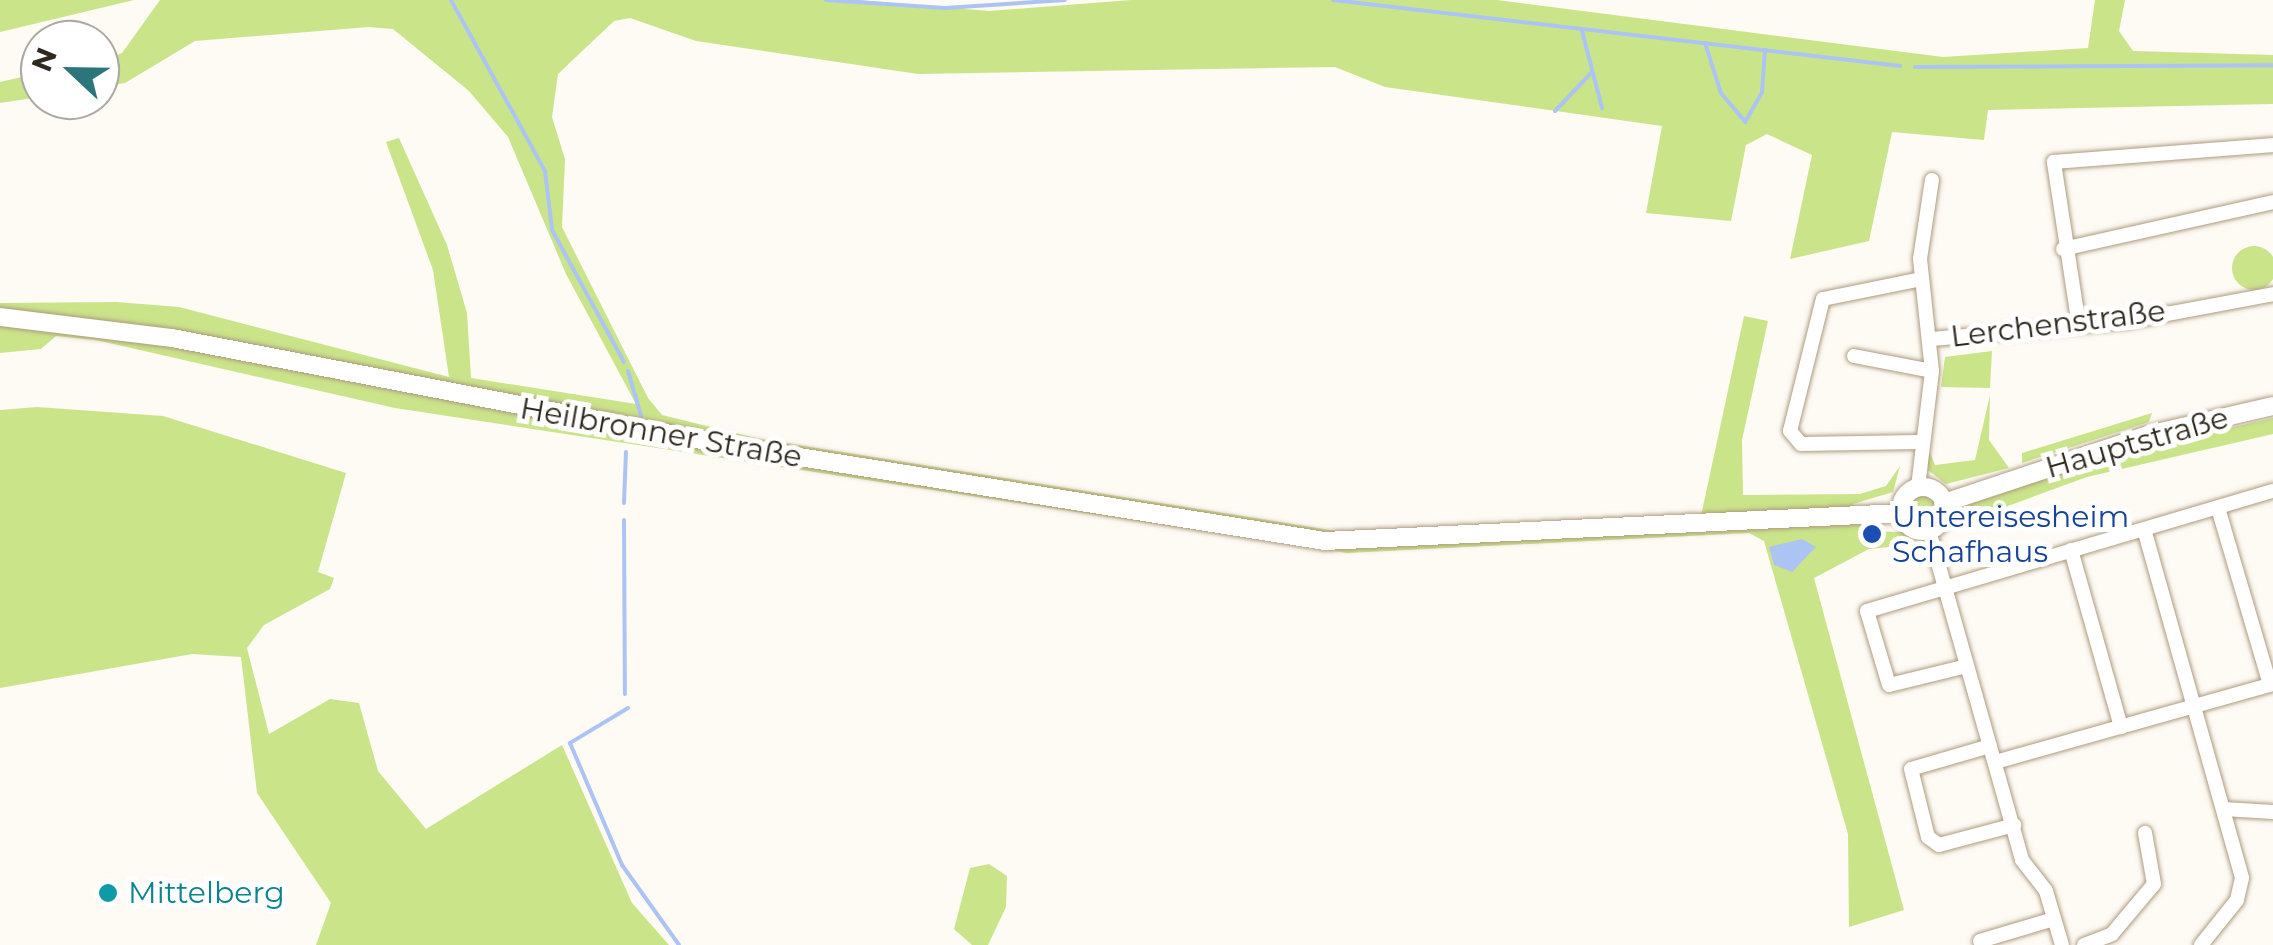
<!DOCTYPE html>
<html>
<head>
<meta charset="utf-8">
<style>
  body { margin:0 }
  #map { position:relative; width:2273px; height:945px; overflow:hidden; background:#fefaf4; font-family:Montserrat,sans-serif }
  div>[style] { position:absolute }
  .green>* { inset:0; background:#cae48a }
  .round { border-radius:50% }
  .water>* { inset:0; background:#acc4f4 }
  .stream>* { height:4px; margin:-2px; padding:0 2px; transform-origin:2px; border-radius:2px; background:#acc4f4 }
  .roads { filter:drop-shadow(0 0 2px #ae9b7e) drop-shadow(0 0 2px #ae9b7e) }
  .minor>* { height:14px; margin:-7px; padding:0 7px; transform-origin:7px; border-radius:7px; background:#fff }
  .major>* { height:18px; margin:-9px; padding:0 9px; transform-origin:9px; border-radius:9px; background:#fff }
  .major>.ring { margin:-9px; padding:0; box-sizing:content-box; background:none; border:18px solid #fff; border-radius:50% }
  .dots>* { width:28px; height:28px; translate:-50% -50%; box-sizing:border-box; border:5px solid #fff; border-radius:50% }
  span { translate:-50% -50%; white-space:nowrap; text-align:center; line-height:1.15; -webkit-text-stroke:10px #fff; paint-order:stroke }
  .street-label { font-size:30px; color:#2f281c }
  .transit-label { font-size:30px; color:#164399 }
  .left { translate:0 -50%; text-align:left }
  .culture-label { font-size:30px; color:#0d838f }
  .north { position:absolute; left:20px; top:20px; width:100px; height:100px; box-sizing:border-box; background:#fff; border:2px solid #aca9a4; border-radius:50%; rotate:292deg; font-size:28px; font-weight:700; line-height:40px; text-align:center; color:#2f281c }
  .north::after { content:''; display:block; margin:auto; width:35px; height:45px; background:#2c767b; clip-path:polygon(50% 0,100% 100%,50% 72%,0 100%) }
</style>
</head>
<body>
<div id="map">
  <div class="green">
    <i style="clip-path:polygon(0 0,134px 0,0 32px)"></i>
    <i style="clip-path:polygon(160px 0,859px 0,989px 11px,1131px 0,1497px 0,1943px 57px,2088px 48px,2095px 0,2125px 0,2119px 31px,2133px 51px,2273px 55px,2273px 104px,1988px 110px,1984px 140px,1892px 132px,1869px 241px,1790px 259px,1812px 155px,1767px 134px,1746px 145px,1731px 221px,1646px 213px,1662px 126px,1385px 87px,1335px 67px,918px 74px,696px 41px,630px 18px,614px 21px,558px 74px,552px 117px,565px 159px,562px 227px,648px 398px,662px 415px,760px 439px,1336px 531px,1701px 516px,1744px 316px,1768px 321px,1742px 440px,1743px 495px,1860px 494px,1886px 486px,1900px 466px,1893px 492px,1853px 504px,1864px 531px,1902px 532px,1917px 544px,1869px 549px,1814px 578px,1904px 910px,1849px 927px,1848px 834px,1764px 541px,1749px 533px,1347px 553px,395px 408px,96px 340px,56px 336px,41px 349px,0 353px,0 303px,117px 302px,179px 307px,449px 377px,433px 270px,386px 142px,399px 138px,447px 245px,467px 313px,471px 378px,636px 404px,566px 274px,508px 137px,469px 91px,393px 29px,369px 27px,195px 41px,125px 83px,100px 87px,100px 62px,122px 53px)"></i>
    <i style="clip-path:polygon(40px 73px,40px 97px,0 103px,0 82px)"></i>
    <i class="round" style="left:2232px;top:246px;width:44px;height:44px"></i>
    <i style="clip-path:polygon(1992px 351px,1990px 388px,1941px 387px,1945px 357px)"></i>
    <i style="clip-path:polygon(1990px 395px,1989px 440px,2009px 468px,1946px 484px,1928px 470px,1927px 446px,1935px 465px,1975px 460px)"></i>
    <i style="clip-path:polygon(37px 407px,163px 416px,346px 473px,318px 572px,334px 578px,330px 589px,264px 625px,247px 648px,269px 734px,330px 699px,359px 703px,378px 771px,426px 829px,562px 745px,632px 903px,669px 945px,316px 945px,331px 903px,257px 793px,241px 657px,192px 654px,0 688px,0 410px)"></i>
    <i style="clip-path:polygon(2152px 413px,2149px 422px,2022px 463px,2022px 453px)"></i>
    <i style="clip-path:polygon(2273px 418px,2273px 434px,2087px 477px,1953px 526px,1965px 505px,2103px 457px)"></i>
    <i class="round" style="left:1907px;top:493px;width:32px;height:32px"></i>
    <i style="clip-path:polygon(989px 864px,1007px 876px,1006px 907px,988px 945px,972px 945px,954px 929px,970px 868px)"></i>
  </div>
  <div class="water">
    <i style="clip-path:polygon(1802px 539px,1816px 547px,1792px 572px,1774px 565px,1769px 547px)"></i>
  </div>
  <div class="stream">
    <i style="left:451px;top:0;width:195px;rotate:61.2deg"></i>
    <i style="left:545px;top:171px;width:59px;rotate:83.2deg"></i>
    <i style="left:552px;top:230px;width:150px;rotate:61.4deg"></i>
    <i style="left:826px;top:0;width:119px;rotate:3.8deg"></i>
    <i style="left:945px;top:8px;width:120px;rotate:-3.8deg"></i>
    <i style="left:1333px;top:0;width:571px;rotate:6.64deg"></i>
    <i style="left:1582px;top:31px;width:80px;rotate:75.4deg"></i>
    <i style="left:1705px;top:43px;width:52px;rotate:72.3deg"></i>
    <i style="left:1721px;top:93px;width:38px;rotate:50deg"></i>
    <i style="left:1745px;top:122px;width:34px;rotate:-60deg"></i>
    <i style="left:1762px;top:92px;width:42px;rotate:-85.9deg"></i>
    <i style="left:1915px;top:67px;width:358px;rotate:-0.3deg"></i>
    <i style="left:1555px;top:111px;width:54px;rotate:-46.5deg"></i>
    <i style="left:628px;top:371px;width:50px;rotate:73.7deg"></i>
    <i style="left:624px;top:503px;width:51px;rotate:-87.8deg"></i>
    <i style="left:624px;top:520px;width:174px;rotate:89.7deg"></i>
    <i style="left:628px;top:708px;width:68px;rotate:148.9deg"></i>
    <i style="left:570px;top:743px;width:133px;rotate:66.9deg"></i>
    <i style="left:622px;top:865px;width:98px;rotate:54.5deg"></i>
  </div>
  <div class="roads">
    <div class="minor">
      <i style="left:2063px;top:249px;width:215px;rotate:-12.6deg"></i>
      <i style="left:2079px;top:326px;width:166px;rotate:-98.7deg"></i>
      <i style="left:2054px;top:162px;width:220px;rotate:-4.4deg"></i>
      <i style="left:1932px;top:339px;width:193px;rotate:-5.1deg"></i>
      <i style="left:2124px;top:322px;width:152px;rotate:-10.6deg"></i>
      <i style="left:1854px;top:356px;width:79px;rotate:10.9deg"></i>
      <i style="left:1918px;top:442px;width:117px;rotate:179deg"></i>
      <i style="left:1801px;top:444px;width:17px;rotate:-130deg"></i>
      <i style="left:1790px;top:431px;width:136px;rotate:-76deg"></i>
      <i style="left:1823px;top:299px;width:100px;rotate:-11.5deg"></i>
      <i style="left:1918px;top:487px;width:117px;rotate:-83.1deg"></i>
      <i style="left:1932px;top:371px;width:113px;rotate:-96.1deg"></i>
      <i style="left:1920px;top:259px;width:80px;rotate:-81.4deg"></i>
      <i style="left:2218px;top:508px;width:184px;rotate:73.6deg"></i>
      <i style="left:2144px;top:529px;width:362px;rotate:74.3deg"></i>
      <i style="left:2242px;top:878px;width:23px;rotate:103deg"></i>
      <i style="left:2237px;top:900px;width:58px;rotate:128.7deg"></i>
      <i style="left:1929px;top:531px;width:342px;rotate:74.2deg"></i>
      <i style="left:2022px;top:860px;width:39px;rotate:52deg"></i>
      <i style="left:2046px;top:891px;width:56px;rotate:73.5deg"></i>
      <i style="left:2071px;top:550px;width:184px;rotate:74.2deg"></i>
      <i style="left:1967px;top:666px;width:80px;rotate:166.3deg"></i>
      <i style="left:1889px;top:685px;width:77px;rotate:-106.6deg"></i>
      <i style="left:1867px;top:611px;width:423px;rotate:-16.5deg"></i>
      <i style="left:1990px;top:746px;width:82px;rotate:163.8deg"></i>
      <i style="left:1911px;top:769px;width:70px;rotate:76deg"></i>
      <i style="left:1928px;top:837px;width:14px;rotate:36deg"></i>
      <i style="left:1939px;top:845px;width:78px;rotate:-14.9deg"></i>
      <i style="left:1995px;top:762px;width:289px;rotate:-15.7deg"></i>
      <i style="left:2224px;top:809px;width:49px;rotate:3.5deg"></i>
      <i style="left:1980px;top:941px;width:77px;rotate:-16.6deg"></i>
      <i style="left:2084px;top:945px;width:30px;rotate:-21deg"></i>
      <i style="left:2112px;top:934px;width:65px;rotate:-50deg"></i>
      <i style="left:2154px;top:884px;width:52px;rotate:-100deg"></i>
    </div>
    <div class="major">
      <i style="left:0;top:317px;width:173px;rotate:7deg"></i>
      <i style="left:172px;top:338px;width:581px;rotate:10.9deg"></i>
      <i style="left:743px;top:448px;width:589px;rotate:9.08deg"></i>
      <i style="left:1325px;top:541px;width:577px;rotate:-2.78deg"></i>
      <i class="ring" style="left:1901px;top:487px;width:26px;height:26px"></i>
      <i style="left:1944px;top:503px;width:215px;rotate:-18.4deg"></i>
      <i style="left:2148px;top:435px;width:128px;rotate:-13.1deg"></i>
    </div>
  </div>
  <div class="dots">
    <i style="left:1872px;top:534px;background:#1a4fb4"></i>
    <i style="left:108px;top:893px;background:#0f9aa8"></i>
  </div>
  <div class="street-label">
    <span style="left:2058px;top:324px;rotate:-7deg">Lerchenstraße</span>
    <span style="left:661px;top:433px;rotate:10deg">Heilbronner Straße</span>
    <span style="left:2137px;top:443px;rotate:-16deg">Hauptstraße</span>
  </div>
  <div class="transit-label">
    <span class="left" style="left:1892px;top:534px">Untereisesheim<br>Schafhaus</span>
  </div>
  <div class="culture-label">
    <span class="left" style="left:128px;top:893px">Mittelberg</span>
  </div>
  <div class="north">N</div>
</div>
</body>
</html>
